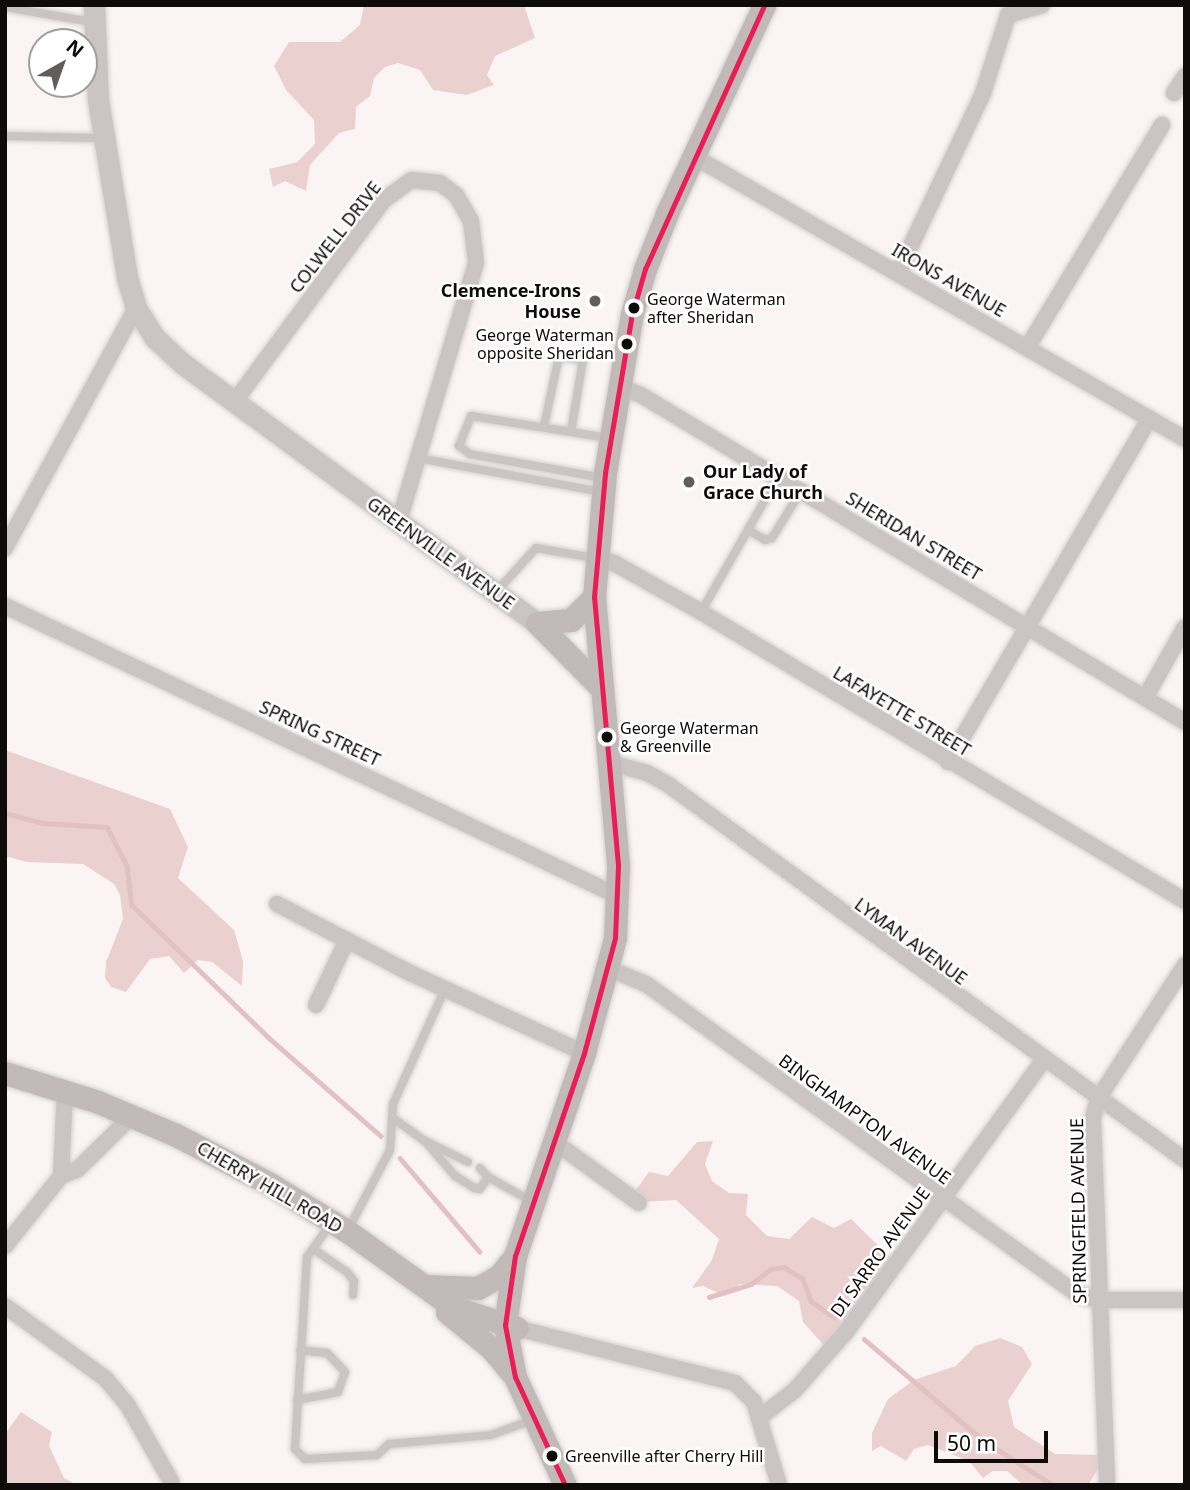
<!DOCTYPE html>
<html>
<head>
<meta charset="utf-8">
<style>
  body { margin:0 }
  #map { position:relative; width:1190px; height:1490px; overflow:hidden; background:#faf5f4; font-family:"Noto Sans",sans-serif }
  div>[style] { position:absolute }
  .forest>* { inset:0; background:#ead0cf }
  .stream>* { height:4.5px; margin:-2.25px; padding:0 2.25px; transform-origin:2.25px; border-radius:2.25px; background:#e1c1c1 }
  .roads { filter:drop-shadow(0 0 2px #d3d0d0) drop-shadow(0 0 2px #d3d0d0) }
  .service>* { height:8px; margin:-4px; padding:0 4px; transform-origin:4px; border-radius:4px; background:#cac4c4 }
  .minor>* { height:16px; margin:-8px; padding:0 8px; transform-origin:8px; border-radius:8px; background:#cac4c4 }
  .tertiary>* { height:21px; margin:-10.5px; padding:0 10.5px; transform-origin:10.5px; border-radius:10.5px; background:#cac4c4 }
  .secondary>* { height:23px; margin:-11.5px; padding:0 11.5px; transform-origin:11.5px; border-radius:11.5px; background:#c2bab9 }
  .bus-1>* { height:5px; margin:-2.5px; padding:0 2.5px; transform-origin:2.5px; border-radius:2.5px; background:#ea1d57 }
  .dots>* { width:19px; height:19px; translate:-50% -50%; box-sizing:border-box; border:4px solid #fff; border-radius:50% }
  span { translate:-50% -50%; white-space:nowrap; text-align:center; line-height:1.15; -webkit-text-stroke:5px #fff; paint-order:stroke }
  .bus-label { font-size:16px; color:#0e0b0b }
  .left { translate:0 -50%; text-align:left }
  .right { translate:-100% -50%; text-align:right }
  .street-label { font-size:18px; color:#0e0b0b }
  .poi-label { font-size:18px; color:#0e0b0b; font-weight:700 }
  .frame { position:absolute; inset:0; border:7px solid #0e0b0b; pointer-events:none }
  .north { position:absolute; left:28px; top:28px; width:70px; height:70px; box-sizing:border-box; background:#fff; border:2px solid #9f9d9d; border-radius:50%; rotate:40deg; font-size:19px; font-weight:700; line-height:28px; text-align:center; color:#0e0b0b }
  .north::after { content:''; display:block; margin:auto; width:24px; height:32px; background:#615d5d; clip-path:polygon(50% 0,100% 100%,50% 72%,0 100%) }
  .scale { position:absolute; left:934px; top:1431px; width:114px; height:32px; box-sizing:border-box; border:4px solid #0e0b0b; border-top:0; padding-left:9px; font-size:21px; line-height:24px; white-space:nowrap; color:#0e0b0b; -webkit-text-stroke:5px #fff; paint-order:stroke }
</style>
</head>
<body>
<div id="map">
  <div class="forest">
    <i style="clip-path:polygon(364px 5px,524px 5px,535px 38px,495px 56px,487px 75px,494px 85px,467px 95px,433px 90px,420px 70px,398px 63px,385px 67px,374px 78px,370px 96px,356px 107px,355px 129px,339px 133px,310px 165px,306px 191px,285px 181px,273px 187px,269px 169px,297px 162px,315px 144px,314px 120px,286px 90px,274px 66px,289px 42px,340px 42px,360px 25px)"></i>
    <i style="clip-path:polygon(5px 750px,170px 809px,188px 847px,178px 878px,234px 930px,243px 961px,242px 986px,212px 962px,198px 960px,184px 973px,169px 956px,150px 959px,126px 992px,111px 987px,105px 978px,106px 962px,123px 919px,120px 895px,114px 884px,83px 864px,27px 862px,5px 856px)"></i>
    <i style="clip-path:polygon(713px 1141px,705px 1164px,712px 1181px,729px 1193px,748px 1194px,746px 1215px,767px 1236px,789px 1239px,812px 1217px,834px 1228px,851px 1219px,897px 1264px,829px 1351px,803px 1322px,799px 1301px,777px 1286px,740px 1284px,725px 1296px,703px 1286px,692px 1288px,712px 1260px,719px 1239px,676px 1200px,642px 1202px,632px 1195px,649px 1172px,668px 1176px,697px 1142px)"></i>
    <i style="clip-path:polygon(1000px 1338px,1022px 1347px,1032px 1364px,1008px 1401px,1014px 1427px,1055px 1454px,1107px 1455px,1088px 1485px,1023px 1485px,1007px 1471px,993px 1471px,983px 1478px,969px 1461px,928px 1445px,914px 1449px,906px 1461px,881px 1446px,872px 1451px,872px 1433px,888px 1399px,914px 1380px,956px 1366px,975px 1346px)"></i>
    <i style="clip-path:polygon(21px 1412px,52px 1432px,49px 1446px,64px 1478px,77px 1485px,5px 1485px,5px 1434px)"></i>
  </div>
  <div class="stream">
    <i style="left:5px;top:813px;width:38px;rotate:15deg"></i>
    <i style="left:42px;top:823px;width:65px;rotate:3.5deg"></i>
    <i style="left:107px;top:827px;width:44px;rotate:62.9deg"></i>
    <i style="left:127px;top:866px;width:39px;rotate:83deg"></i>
    <i style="left:132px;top:905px;width:190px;rotate:44.1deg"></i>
    <i style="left:268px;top:1037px;width:150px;rotate:41.2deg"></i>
    <i style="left:400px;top:1158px;width:123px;rotate:49.6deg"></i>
    <i style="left:709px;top:1297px;width:44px;rotate:-17.2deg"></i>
    <i style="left:751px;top:1284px;width:25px;rotate:-37deg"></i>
    <i style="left:771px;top:1269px;width:13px;rotate:-9deg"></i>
    <i style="left:784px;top:1267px;width:22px;rotate:32deg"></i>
    <i style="left:803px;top:1279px;width:23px;rotate:70deg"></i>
    <i style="left:811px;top:1301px;width:28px;rotate:35deg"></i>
    <i style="left:864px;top:1339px;width:157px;rotate:40.4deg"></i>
    <i style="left:984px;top:1441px;width:82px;rotate:32.5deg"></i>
  </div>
  <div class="roads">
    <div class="service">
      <i style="left:5px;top:7px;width:88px;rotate:9.8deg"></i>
      <i style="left:5px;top:136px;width:98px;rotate:1.2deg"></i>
      <i style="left:544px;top:426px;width:72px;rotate:-77.9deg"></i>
      <i style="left:559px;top:356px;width:24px;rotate:9deg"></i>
      <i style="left:583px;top:360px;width:72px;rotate:99.6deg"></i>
      <i style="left:418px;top:458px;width:186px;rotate:10.5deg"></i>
      <i style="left:603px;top:478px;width:135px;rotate:-169.8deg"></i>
      <i style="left:470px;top:454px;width:14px;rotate:-144deg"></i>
      <i style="left:459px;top:446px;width:32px;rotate:-68deg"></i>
      <i style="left:471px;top:416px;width:139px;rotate:9.1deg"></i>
      <i style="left:748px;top:530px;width:20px;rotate:30deg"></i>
      <i style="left:765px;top:540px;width:7px;rotate:-16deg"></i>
      <i style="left:772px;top:538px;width:55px;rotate:-58.3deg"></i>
      <i style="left:497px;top:591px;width:58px;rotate:-47.8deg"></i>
      <i style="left:536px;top:548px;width:59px;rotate:9.8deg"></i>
      <i style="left:701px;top:612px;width:155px;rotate:-60.3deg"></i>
      <i style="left:393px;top:1118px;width:39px;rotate:36deg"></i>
      <i style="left:468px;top:1162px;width:48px;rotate:-154deg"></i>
      <i style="left:425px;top:1141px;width:46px;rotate:49.4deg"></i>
      <i style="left:455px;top:1176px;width:22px;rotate:32deg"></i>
      <i style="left:474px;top:1188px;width:6px;rotate:9deg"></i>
      <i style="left:480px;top:1189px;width:14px;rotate:-56deg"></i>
      <i style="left:488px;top:1177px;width:12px;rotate:-132deg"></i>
      <i style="left:488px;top:1177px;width:49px;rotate:29.2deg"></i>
      <i style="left:332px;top:1222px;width:43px;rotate:125.5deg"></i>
      <i style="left:307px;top:1257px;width:192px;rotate:93.6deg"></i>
      <i style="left:295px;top:1449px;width:14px;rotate:45deg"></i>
      <i style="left:305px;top:1459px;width:72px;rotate:-3.2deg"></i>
      <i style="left:377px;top:1455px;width:16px;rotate:-43deg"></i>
      <i style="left:389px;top:1444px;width:102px;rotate:-5deg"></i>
      <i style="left:491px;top:1435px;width:44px;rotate:-20.1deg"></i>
      <i style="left:348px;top:1230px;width:90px;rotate:-62.3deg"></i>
      <i style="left:390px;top:1150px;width:46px;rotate:-86.3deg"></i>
      <i style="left:393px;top:1104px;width:126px;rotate:-65.7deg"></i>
      <i style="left:313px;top:1249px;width:41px;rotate:34.1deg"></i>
      <i style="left:347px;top:1272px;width:11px;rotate:52deg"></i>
      <i style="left:354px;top:1281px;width:14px;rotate:94deg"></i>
      <i style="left:297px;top:1400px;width:42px;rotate:-11deg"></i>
      <i style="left:338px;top:1392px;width:21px;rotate:-71deg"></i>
      <i style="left:345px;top:1372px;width:26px;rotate:-133deg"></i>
      <i style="left:327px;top:1353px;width:27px;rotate:-174deg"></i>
    </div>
    <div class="minor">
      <i style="left:1008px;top:15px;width:35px;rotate:-16deg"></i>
      <i style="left:1174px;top:93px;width:20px;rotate:-57deg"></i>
      <i style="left:693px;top:156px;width:568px;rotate:29.91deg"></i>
      <i style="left:898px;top:273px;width:199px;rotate:-64.7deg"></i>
      <i style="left:983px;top:93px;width:82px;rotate:-72.2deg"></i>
      <i style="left:1027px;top:348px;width:261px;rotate:-58.8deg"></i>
      <i style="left:620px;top:387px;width:22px;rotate:21deg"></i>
      <i style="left:641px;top:395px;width:635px;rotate:31.01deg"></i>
      <i style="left:235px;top:401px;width:250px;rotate:-53.5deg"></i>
      <i style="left:384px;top:200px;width:34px;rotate:-36deg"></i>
      <i style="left:412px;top:180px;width:28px;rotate:6deg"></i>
      <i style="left:440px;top:183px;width:20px;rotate:37deg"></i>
      <i style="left:456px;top:195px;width:30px;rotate:60deg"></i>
      <i style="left:471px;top:221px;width:42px;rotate:83.2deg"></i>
      <i style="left:476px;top:263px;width:269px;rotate:106.6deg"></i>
      <i style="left:5px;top:548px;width:273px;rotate:-61.4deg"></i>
      <i style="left:597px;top:558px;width:18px;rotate:16deg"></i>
      <i style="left:614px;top:563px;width:100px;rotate:29.4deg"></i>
      <i style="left:701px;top:612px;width:564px;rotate:30.84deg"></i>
      <i style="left:5px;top:606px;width:678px;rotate:25.32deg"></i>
      <i style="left:1145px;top:698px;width:81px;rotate:-60.6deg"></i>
      <i style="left:948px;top:762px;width:398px;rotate:-59.6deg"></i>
      <i style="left:610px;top:763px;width:38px;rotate:15deg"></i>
      <i style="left:647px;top:773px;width:26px;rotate:29deg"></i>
      <i style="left:670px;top:786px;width:636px;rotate:35.99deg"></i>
      <i style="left:277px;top:904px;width:148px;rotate:27.4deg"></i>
      <i style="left:408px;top:972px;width:194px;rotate:24.7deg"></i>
      <i style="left:610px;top:969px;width:39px;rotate:23deg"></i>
      <i style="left:646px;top:984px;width:531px;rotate:35.73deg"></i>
      <i style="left:1077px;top:1294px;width:22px;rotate:16deg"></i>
      <i style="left:1098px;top:1300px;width:87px"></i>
      <i style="left:316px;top:1005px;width:72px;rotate:-64.5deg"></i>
      <i style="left:556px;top:1143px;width:102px;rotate:35.9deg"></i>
      <i style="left:61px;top:1176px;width:85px;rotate:-87.3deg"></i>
      <i style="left:5px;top:1246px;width:90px;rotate:-51.3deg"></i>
      <i style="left:61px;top:1176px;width:18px;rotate:-22deg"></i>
      <i style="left:78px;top:1169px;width:76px;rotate:-44.5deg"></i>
      <i style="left:5px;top:1306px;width:123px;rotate:35.8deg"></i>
      <i style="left:105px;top:1378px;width:34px;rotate:50deg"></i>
      <i style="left:127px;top:1404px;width:89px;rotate:60.3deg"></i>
      <i style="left:520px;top:1329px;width:222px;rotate:14.1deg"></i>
      <i style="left:735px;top:1383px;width:27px;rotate:45deg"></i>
      <i style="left:754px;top:1402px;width:87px;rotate:73.2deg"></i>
      <i style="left:759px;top:1418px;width:46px;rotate:-37.9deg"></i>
      <i style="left:795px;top:1390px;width:77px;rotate:-48.7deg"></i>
      <i style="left:846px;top:1332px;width:335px;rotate:-54deg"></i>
      <i style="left:1107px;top:1482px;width:364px;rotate:-92.2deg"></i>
      <i style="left:1093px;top:1118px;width:20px;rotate:-75deg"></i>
      <i style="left:1098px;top:1099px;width:160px;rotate:-57deg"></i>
    </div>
    <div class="tertiary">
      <i style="left:94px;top:5px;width:95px;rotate:87.6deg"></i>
      <i style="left:98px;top:100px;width:180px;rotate:80.7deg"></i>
      <i style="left:127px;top:278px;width:31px;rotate:73deg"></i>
      <i style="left:136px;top:308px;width:36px;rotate:58deg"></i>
      <i style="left:155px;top:338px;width:38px;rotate:43deg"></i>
      <i style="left:183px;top:364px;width:439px;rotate:36.2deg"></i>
      <i style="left:537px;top:623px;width:16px;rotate:22deg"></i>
    </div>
    <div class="secondary">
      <i style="left:537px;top:623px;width:91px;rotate:45.4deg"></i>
      <i style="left:537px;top:623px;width:34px;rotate:-5deg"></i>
      <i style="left:571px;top:620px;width:33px;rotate:-45deg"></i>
      <i style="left:5px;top:1073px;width:97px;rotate:17.3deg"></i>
      <i style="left:98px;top:1102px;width:85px;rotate:22.9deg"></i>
      <i style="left:176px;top:1135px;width:106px;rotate:27.5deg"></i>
      <i style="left:270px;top:1184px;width:90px;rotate:31.4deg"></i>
      <i style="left:347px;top:1231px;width:130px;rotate:35.6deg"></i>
      <i style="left:453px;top:1307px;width:67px;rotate:18.2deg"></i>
      <i style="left:427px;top:1286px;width:51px;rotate:2.2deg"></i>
      <i style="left:478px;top:1288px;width:24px;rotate:-30deg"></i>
      <i style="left:499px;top:1276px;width:26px;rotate:-51deg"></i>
      <i style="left:447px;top:1312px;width:57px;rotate:39.3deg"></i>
      <i style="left:491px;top:1348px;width:31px;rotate:50deg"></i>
      <i style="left:565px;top:1485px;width:119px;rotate:-114.8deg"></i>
      <i style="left:515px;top:1377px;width:53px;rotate:-100.9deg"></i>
      <i style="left:505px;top:1325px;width:70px;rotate:-81.8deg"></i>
      <i style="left:515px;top:1256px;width:214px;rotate:-71.2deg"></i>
      <i style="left:584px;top:1053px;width:119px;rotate:-74.9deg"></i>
      <i style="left:615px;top:938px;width:73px;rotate:-87.6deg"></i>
      <i style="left:618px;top:865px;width:269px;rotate:-95.1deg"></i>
      <i style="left:594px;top:597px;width:124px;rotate:-84.9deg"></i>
      <i style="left:605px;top:473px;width:161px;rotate:-80.4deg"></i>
      <i style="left:632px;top:314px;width:47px;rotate:-73.9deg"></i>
      <i style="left:645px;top:269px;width:62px;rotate:-68.4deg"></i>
      <i style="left:668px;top:211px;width:227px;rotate:-65deg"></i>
    </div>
  </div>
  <div class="bus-1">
    <i style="left:565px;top:1485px;width:119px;rotate:-114.8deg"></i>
    <i style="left:515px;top:1377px;width:53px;rotate:-100.9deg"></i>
    <i style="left:505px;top:1325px;width:70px;rotate:-81.8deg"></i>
    <i style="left:515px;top:1256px;width:214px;rotate:-71.2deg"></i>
    <i style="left:584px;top:1053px;width:119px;rotate:-74.9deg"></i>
    <i style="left:615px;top:938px;width:73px;rotate:-87.6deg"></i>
    <i style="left:618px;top:865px;width:269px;rotate:-95.1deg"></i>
    <i style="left:594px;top:597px;width:124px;rotate:-84.9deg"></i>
    <i style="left:605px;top:473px;width:161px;rotate:-80.4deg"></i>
    <i style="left:632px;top:314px;width:47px;rotate:-73.9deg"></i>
    <i style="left:645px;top:269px;width:290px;rotate:-65.7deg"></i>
  </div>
  <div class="dots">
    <i style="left:595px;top:301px;background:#615d5d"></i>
    <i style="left:634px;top:308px;background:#0e0b0b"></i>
    <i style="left:627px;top:344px;background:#0e0b0b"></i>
    <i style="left:689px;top:482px;background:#615d5d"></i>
    <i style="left:607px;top:737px;background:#0e0b0b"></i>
    <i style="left:552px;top:1456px;background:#0e0b0b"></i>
  </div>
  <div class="bus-label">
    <span class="left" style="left:647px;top:308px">George Waterman<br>after Sheridan</span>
    <span class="right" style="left:614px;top:344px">George Waterman<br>opposite Sheridan</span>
    <span class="left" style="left:620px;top:737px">George Waterman<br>&amp; Greenville</span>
    <span class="left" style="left:565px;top:1456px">Greenville after Cherry Hill</span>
  </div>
  <div class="street-label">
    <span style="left:335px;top:237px;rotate:-52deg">COLWELL DRIVE</span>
    <span style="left:949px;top:280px;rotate:30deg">IRONS AVENUE</span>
    <span style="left:914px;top:536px;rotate:31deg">SHERIDAN STREET</span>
    <span style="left:441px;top:553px;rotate:36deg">GREENVILLE AVENUE</span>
    <span style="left:902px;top:711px;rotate:31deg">LAFAYETTE STREET</span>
    <span style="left:320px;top:733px;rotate:25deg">SPRING STREET</span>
    <span style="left:911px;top:941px;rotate:36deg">LYMAN AVENUE</span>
    <span style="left:865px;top:1119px;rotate:36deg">BINGHAMPTON AVENUE</span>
    <span style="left:270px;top:1187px;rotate:30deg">CHERRY HILL ROAD</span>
    <span style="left:1078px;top:1211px;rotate:-91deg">SPRINGFIELD AVENUE</span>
    <span style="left:880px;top:1252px;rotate:-54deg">DI SARRO AVENUE</span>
  </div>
  <div class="poi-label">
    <span class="right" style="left:581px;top:301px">Clemence-Irons<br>House</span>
    <span class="left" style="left:703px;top:482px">Our Lady of<br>Grace Church</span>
  </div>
  <div class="frame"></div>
  <div class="north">N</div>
  <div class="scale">50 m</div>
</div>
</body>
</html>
